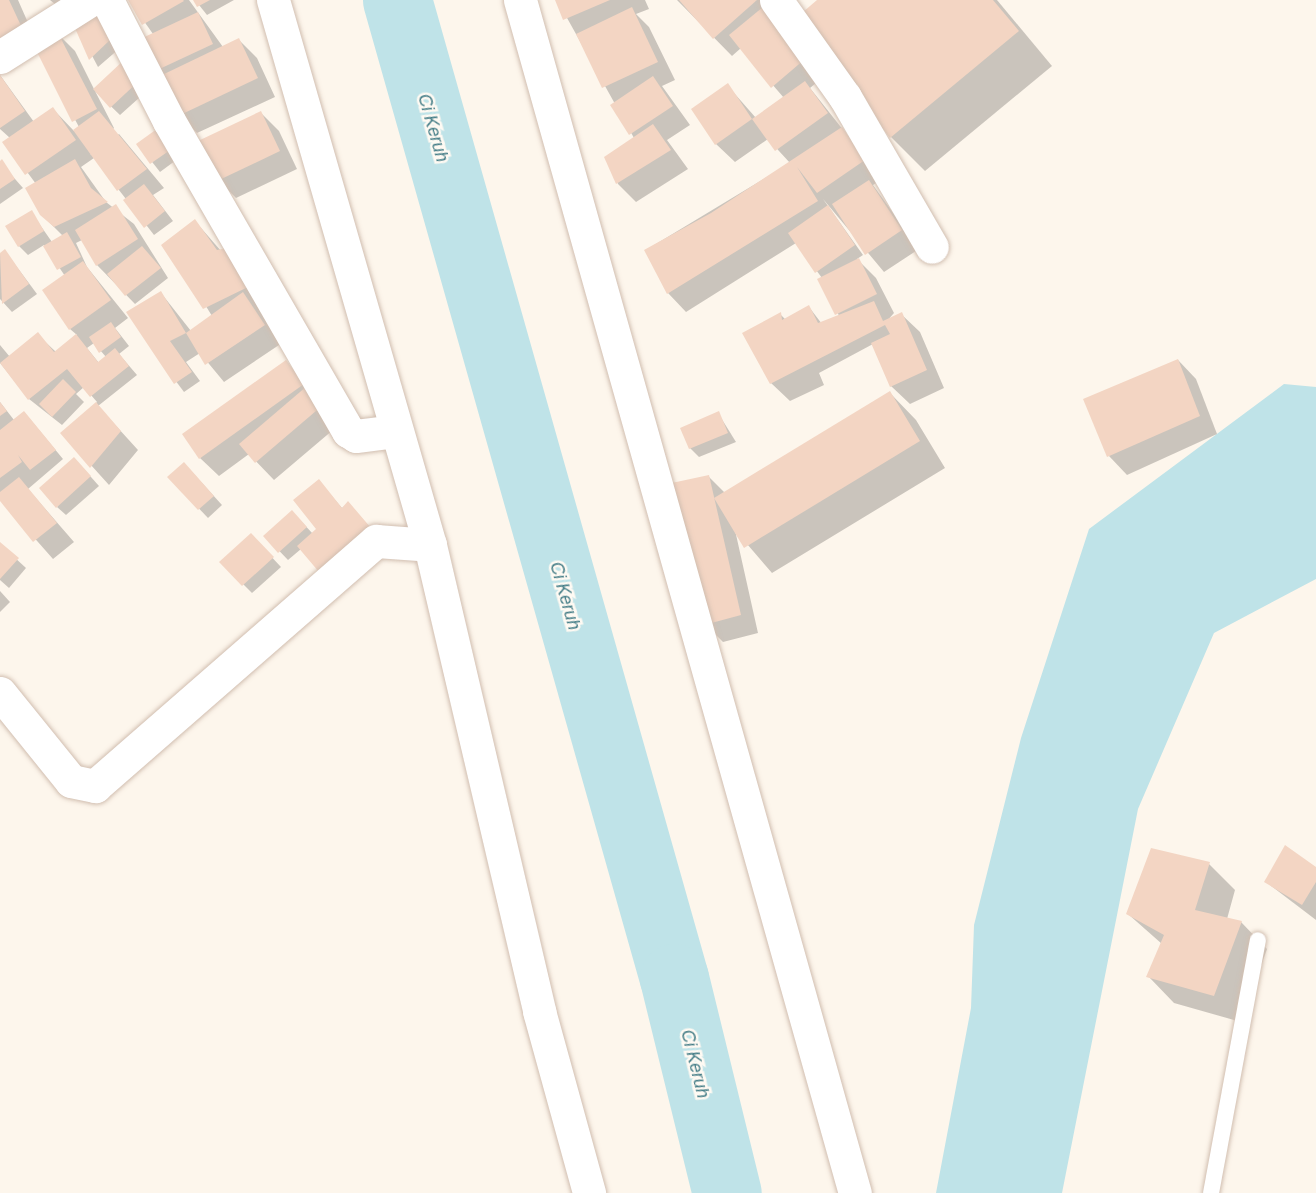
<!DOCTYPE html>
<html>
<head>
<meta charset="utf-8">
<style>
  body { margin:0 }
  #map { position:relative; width:1316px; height:1193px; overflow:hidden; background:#fdf6ec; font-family:Arial,sans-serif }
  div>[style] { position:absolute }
  .water>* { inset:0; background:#bfe3e8 }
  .shadow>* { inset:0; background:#0003 }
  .river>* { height:69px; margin:-34.5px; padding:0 34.5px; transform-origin:34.5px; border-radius:34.5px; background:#bfe3e8 }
  .building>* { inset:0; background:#f3d5c3 }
  .roads { filter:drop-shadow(0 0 2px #d1beb0) drop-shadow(0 0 2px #d1beb0) }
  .lane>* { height:16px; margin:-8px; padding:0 8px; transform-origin:8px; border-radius:8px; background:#fff }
  .street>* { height:33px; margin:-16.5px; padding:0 16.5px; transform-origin:16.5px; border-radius:16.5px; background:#fff }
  span { translate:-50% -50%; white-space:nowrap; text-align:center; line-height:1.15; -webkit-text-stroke:5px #fffaf3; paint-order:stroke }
  .water-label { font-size:18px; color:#437c86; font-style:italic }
</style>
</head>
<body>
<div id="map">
  <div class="water">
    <i style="clip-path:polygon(1284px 384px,1316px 387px,1316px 579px,1214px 633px,1138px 809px,1062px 1193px,936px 1193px,971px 1008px,974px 925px,1021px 738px,1089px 529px)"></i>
  </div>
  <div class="shadow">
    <i style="clip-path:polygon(evenodd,0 0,18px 0,37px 43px,57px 33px,75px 51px,94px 89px,124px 62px,149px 89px,120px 115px,95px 91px,114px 128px,90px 155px,119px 134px,164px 188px,153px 195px,173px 221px,154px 235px,94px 158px,81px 167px,106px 202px,134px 224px,168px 278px,135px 304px,97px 265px,82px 240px,76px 243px,87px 267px,128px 318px,115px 328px,129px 346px,119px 354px,137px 375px,98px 406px,138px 450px,109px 485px,62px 433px,97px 402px,84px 387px,76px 394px,84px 402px,62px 425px,29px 399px,0 363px,0 345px,10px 357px,37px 334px,56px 352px,77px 335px,70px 329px,65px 276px,44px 245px,28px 255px,19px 246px,31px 212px,52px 242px,63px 236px,41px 214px,36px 184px,5px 142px,10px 138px,0 129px,0 75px,34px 122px,53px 109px,74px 131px,79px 127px,37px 49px,0 0,94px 343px,106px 357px,99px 363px,87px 348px,94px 343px)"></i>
    <i style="clip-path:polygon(102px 0,120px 48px,98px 67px,72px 18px,50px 0)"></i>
    <i style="clip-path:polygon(129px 0,189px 0,223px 47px,239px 40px,257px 58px,275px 97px,197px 133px,179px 115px,163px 79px,153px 34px)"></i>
    <i style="clip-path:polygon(195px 0,234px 0,207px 15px)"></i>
    <i style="clip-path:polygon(557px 0,645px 0,649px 9px,636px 14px,649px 27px,675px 80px,662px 86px,690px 125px,667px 140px,688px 169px,636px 202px,618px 184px,606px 158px,634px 138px)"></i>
    <i style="clip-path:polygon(677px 0,771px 0,822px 78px,810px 88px,882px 179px,873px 185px,919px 249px,884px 272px,823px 199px,863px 255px,857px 259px,876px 278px,894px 313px,887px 321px,901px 314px,920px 332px,944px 388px,910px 404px,891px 386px,873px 344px,819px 373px,824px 385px,790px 401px,771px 383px,780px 314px,786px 320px,809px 307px,822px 324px,840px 318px,822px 278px,796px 243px,686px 312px,668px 293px,646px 250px,790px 163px,768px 139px,735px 162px,716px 144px,727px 85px,756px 118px,784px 98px,741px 48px,732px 56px)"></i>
    <i style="clip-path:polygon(819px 0,997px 0,1052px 66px,925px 171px,891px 137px)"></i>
    <i style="clip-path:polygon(261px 113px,279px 131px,297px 169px,236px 198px,218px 180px)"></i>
    <i style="clip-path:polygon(138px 144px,183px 155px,160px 172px)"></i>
    <i style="clip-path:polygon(0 162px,23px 188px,0 204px)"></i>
    <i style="clip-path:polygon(195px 221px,268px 305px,259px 309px,282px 343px,224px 382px,200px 353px,186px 362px,200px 381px,184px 392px,154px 352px,161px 293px,191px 331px,212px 316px,186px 274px)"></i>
    <i style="clip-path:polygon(5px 251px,37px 294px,12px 312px,0 299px,0 254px)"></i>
    <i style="clip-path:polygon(1178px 360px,1196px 379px,1217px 434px,1127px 475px,1109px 456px,1085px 400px)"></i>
    <i style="clip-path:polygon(286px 362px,340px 424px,274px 480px,249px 454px,219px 476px,200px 458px)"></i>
    <i style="clip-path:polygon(890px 393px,916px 420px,945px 468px,772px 573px,735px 530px,758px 633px,723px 642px,705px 624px,708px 476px,725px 493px)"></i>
    <i style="clip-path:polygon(0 402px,14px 420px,24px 412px,63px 459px,28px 489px,74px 542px,53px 559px,0 499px)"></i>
    <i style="clip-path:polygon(718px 413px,736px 442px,699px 457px,690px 448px)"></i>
    <i style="clip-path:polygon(83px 468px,99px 486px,66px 515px,57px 507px)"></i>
    <i style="clip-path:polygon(192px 472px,222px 505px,208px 518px,169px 477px)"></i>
    <i style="clip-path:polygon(319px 481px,342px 508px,348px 503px,388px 547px,301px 549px,288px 560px,265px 536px,300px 520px,313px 534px,318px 529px)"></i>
    <i style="clip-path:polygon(251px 535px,281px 567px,252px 593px,221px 562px)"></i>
    <i style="clip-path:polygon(0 544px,26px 568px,9px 588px,0 580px)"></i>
    <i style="clip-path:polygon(0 591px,10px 602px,0 612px)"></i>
    <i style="clip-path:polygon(1209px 864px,1235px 890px,1227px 919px,1241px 922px,1267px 949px,1241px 1022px,1174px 1003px,1148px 976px,1162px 944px,1128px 914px)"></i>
    <i style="clip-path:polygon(1316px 869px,1316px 920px,1266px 882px)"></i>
  </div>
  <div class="river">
    <i style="left:397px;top:0;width:1016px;rotate:74.19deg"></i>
    <i style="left:674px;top:978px;width:221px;rotate:76.2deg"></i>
  </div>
  <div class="building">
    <i style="clip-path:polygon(0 0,9px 0,23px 30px,0 40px)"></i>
    <i style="clip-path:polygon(128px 0,183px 0,184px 1px,142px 25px)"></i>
    <i style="clip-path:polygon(193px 0,210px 0,197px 7px)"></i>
    <i style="clip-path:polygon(555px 0,610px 0,563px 20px)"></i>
    <i style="clip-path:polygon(679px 0,757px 0,713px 39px)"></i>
    <i style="clip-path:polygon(817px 0,993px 0,1019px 31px,890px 138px,796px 18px)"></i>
    <i style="clip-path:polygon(98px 1px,111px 39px,89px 60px,71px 19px)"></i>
    <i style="clip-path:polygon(632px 7px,658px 62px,602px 88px,576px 34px)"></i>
    <i style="clip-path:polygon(763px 7px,805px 59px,771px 88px,729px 35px)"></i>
    <i style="clip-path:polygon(198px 12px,213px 44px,153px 72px,138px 40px)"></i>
    <i style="clip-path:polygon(57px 31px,97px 109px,72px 122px,33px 44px)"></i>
    <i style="clip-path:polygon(239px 38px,258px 78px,178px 116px,160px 76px)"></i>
    <i style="clip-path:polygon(124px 60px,141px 79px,110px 108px,93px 89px)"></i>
    <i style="clip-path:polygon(0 75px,25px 111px,0 128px)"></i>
    <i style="clip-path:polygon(653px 76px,673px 106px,629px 135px,610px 105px)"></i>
    <i style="clip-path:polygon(805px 81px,828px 113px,775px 151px,752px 119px)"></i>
    <i style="clip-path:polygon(728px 83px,752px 119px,715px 145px,691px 109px)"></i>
    <i style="clip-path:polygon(53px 107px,76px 140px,25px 175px,2px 142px)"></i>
    <i style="clip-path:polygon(99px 111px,147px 169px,117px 191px,73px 130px)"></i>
    <i style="clip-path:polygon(261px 111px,280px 151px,217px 181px,198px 141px)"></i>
    <i style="clip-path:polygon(653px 124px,671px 150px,616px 184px,604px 157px)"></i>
    <i style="clip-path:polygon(161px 126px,176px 146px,150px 164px,136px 144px)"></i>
    <i style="clip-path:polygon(842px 127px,865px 160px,817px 193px,797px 167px,818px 201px,667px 294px,644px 250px,711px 213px)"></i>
    <i style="clip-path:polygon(2px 159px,15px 179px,0 189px,0 161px)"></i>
    <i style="clip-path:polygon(75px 159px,91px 188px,108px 202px,54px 227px,40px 215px,25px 188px)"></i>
    <i style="clip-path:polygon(869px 180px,902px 230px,865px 255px,832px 204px)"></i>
    <i style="clip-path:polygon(144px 184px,165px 211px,144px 228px,123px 200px)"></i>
    <i style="clip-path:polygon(116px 204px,138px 239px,96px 266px,75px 230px)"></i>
    <i style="clip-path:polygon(828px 205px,855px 245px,815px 273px,788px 233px)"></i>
    <i style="clip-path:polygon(32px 210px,44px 231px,18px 247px,5px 226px)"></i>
    <i style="clip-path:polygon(195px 219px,217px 250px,231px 247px,250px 286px,203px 309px,161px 245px)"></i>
    <i style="clip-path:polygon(67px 232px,81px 257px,57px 270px,43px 246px)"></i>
    <i style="clip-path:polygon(142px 246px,161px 268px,125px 296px,107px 274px)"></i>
    <i style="clip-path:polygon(5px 249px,29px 284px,2px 304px,0 253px)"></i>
    <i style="clip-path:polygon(859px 258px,877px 294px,835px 315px,817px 279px)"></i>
    <i style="clip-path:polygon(83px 261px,111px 300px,69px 330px,42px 290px)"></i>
    <i style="clip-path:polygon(161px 291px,186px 333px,170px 341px,192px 372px,174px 384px,126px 312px)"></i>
    <i style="clip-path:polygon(243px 292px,265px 325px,205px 365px,186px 333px)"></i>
    <i style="clip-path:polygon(874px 301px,883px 321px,902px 312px,927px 370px,890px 387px,871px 343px,890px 334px,885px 325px,770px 384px,742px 333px,781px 312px,782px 320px,809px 305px,818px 323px)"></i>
    <i style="clip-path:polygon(111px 322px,121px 337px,99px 353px,89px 337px)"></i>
    <i style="clip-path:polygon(38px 332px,54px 352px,76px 334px,98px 362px,115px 348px,129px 366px,90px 397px,67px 369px,28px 400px,0 363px)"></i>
    <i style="clip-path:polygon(1178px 359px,1200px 416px,1107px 457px,1083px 399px)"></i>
    <i style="clip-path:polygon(286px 360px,304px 384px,199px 459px,182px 434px)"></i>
    <i style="clip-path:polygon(63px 379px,76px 392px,52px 417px,39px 404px)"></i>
    <i style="clip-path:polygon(307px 386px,323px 405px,255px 463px,239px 444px)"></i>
    <i style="clip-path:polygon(890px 391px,920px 441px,744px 548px,714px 498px)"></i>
    <i style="clip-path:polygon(0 402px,7px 411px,0 416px)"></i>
    <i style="clip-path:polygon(96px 402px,121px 431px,90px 468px,60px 433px)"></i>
    <i style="clip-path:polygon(24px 411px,56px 450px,30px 470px,18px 455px,22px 462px,0 478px,0 430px)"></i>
    <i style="clip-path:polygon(719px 411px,728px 433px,689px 449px,680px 428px)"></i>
    <i style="clip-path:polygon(74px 457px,91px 476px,56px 508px,39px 488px)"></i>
    <i style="clip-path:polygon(184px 462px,214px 496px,198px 510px,167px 477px)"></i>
    <i style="clip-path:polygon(709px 475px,741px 615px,704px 625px,667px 484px)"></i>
    <i style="clip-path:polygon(19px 477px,57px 523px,33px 542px,0 501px,0 492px)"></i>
    <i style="clip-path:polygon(319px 479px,342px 508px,348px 501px,371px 528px,319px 572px,297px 546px,316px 529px,293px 500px)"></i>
    <i style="clip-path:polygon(292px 510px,307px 527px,278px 553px,263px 536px)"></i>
    <i style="clip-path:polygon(251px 533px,274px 557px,242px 586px,219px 562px)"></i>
    <i style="clip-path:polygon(0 542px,19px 558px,0 579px)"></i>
    <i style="clip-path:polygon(1285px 845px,1316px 867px,1316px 882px,1302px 905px,1264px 882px)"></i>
    <i style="clip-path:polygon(1151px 848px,1210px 862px,1195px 910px,1242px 921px,1214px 996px,1146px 977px,1164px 935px,1126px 914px)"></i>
  </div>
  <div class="roads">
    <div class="lane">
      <i style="left:1211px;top:1193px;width:257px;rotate:-79.5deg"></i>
    </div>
    <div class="street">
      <i style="left:107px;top:0;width:136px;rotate:62.9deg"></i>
      <i style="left:169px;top:121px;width:358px;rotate:60deg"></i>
      <i style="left:348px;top:431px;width:9px;rotate:32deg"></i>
      <i style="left:356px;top:436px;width:39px;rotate:-7deg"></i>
      <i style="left:273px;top:0;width:567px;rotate:73.93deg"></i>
      <i style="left:430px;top:545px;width:479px;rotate:76.8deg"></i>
      <i style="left:539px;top:1011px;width:189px;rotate:74.6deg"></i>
      <i style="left:520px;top:0;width:1239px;rotate:74.32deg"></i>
      <i style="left:776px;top:0;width:119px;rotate:54.6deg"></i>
      <i style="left:845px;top:97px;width:173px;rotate:59.9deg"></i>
      <i style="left:0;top:57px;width:107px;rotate:-32.3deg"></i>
      <i style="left:0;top:693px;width:113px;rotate:51.1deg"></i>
      <i style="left:71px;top:781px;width:25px;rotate:12deg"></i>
      <i style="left:95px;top:786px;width:373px;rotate:-41.1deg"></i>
      <i style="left:376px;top:541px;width:54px;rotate:4.2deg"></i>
    </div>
  </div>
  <div class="water-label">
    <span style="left:433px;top:128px;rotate:74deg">Ci Keruh</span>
    <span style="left:565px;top:596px;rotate:74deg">Ci Keruh</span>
    <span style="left:695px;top:1064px;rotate:76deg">Ci Keruh</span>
  </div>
</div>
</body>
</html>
